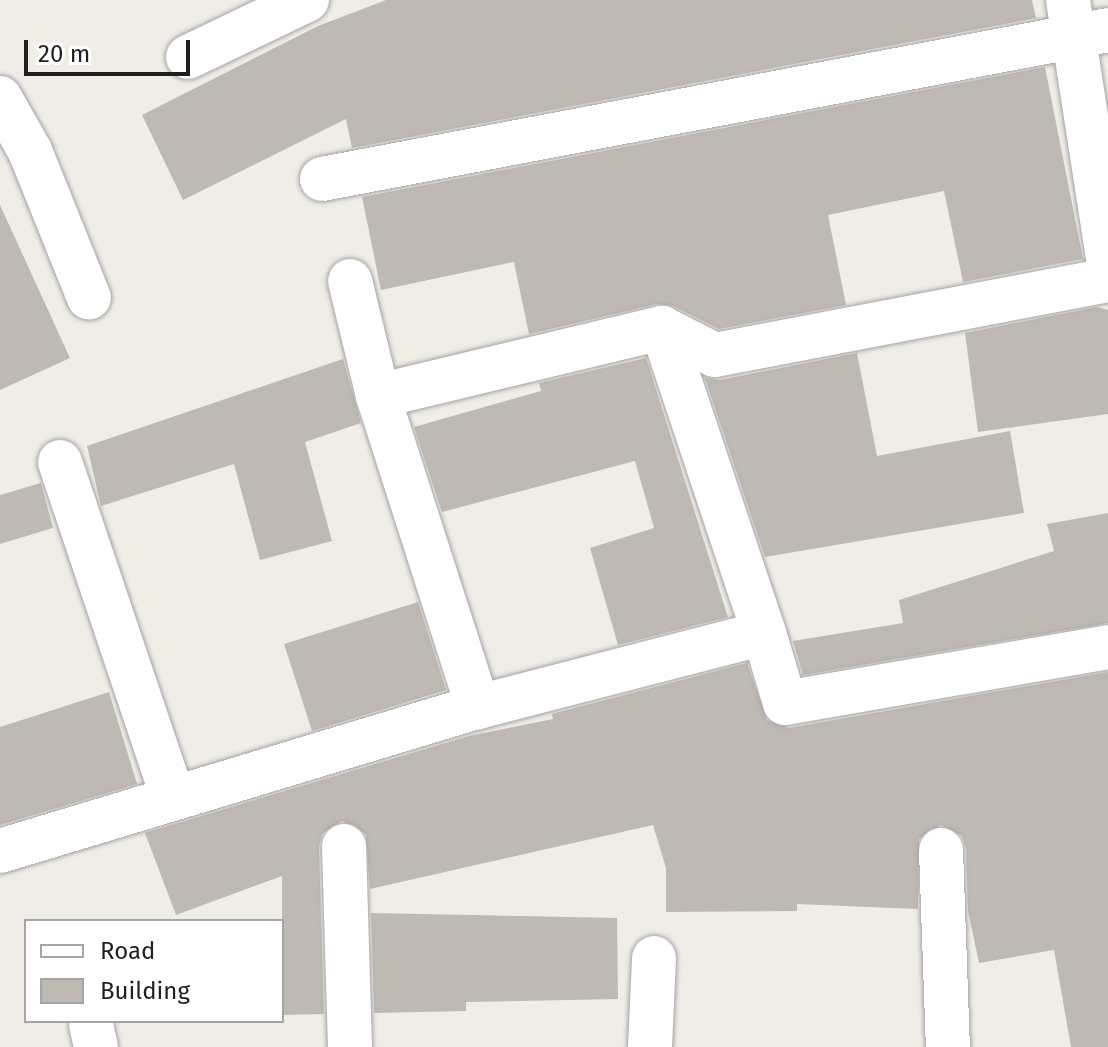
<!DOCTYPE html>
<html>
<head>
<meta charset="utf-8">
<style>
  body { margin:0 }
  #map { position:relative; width:1108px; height:1047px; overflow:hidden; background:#efede6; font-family:"Fira Sans",sans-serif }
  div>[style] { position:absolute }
  .building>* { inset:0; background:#bfb9b3 }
  .roads { filter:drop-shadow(0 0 2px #a3a3a3) drop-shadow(0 0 2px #a3a3a3) }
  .minor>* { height:44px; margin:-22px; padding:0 22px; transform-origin:22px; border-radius:22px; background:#fff }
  span { translate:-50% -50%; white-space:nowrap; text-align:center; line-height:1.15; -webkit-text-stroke:8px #fff; paint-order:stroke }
  .legend { position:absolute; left:24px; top:919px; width:260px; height:104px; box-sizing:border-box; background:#fff; border:2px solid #a5a5a5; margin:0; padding:10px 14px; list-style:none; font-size:24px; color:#1f1f1f }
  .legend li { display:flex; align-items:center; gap:16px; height:40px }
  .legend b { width:40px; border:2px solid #a5a5a5 }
  .scale { position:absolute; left:24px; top:40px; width:166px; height:36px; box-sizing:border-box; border:4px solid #1f1f1f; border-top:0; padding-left:10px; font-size:24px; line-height:28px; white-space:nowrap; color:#1f1f1f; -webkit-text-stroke:6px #fff; paint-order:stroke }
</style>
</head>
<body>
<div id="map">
  <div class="building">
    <i style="clip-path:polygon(386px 0,1032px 0,1036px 18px,352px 148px,346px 119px,183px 200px,142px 115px,318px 26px)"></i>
    <i style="clip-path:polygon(1045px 67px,1083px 259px,963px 282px,944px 191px,828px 215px,846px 305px,719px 329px,673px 306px,657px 304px,529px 334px,514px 262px,381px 290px,362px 197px)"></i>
    <i style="clip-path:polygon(0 205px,70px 358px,0 390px)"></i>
    <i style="clip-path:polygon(1097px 307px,1108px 310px,1108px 414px,978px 432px,965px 333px)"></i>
    <i style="clip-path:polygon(857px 353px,877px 456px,1010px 431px,1024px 513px,765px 557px,705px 378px,720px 380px)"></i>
    <i style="clip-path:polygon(646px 358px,728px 617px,618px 645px,590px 548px,654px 528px,635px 461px,442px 512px,414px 427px,541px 391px,539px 383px)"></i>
    <i style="clip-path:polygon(343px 359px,361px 423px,305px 442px,332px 541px,260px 560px,234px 464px,101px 506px,87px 446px)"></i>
    <i style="clip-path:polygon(41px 483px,53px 528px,0 544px,0 495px)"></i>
    <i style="clip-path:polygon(1108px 513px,1108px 623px,803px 675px,793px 641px,903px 623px,899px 600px,1054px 551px,1047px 524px)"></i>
    <i style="clip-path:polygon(418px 602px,446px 690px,312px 731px,284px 644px)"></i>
    <i style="clip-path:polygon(747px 663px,767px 720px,789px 728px,1108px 672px,1108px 1047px,1071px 1047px,1054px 950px,979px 963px,968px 911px,966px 848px,962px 836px,941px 825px,919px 839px,918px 909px,797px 904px,797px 911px,666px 912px,666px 868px,653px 825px,370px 889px,366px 834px,342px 821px,322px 834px,319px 847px,324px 1014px,282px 1015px,282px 876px,176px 915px,145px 833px,469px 736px,553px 719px,552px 714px)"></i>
    <i style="clip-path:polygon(109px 692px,137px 784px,0 825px,0 727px)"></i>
    <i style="clip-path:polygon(371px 913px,617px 918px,618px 999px,466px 1002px,466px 1011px,374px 1013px)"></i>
  </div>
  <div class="roads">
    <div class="minor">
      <i style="left:1068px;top:0;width:260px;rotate:81.2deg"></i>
      <i style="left:188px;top:57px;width:132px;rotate:-25.6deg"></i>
      <i style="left:0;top:98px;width:61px;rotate:60.5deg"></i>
      <i style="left:30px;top:151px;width:158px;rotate:68.1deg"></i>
      <i style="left:322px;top:179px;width:800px;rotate:-10.73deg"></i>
      <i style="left:350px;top:281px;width:118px;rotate:76.3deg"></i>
      <i style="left:378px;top:396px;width:327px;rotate:72.2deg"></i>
      <i style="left:662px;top:328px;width:322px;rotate:71.5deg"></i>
      <i style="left:378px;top:396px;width:292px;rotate:-13.5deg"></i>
      <i style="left:662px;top:328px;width:59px;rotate:27deg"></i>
      <i style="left:715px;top:355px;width:400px;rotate:-10.8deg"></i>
      <i style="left:60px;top:462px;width:354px;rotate:71.4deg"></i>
      <i style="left:344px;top:846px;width:201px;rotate:88.3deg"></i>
      <i style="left:941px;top:850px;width:197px;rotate:88deg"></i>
      <i style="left:0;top:851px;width:499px;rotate:-16.8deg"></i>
      <i style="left:478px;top:707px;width:295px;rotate:-14.5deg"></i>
      <i style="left:764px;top:633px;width:73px;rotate:73.3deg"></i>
      <i style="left:785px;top:703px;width:328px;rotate:-9.8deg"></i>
      <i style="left:91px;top:1024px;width:24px;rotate:78deg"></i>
      <i style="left:650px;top:1047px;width:89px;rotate:-87.4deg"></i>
    </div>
  </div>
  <ul class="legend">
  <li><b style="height:10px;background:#fff"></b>Road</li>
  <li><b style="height:22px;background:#bfb9b3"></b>Building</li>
  </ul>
  <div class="scale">20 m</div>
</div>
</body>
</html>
